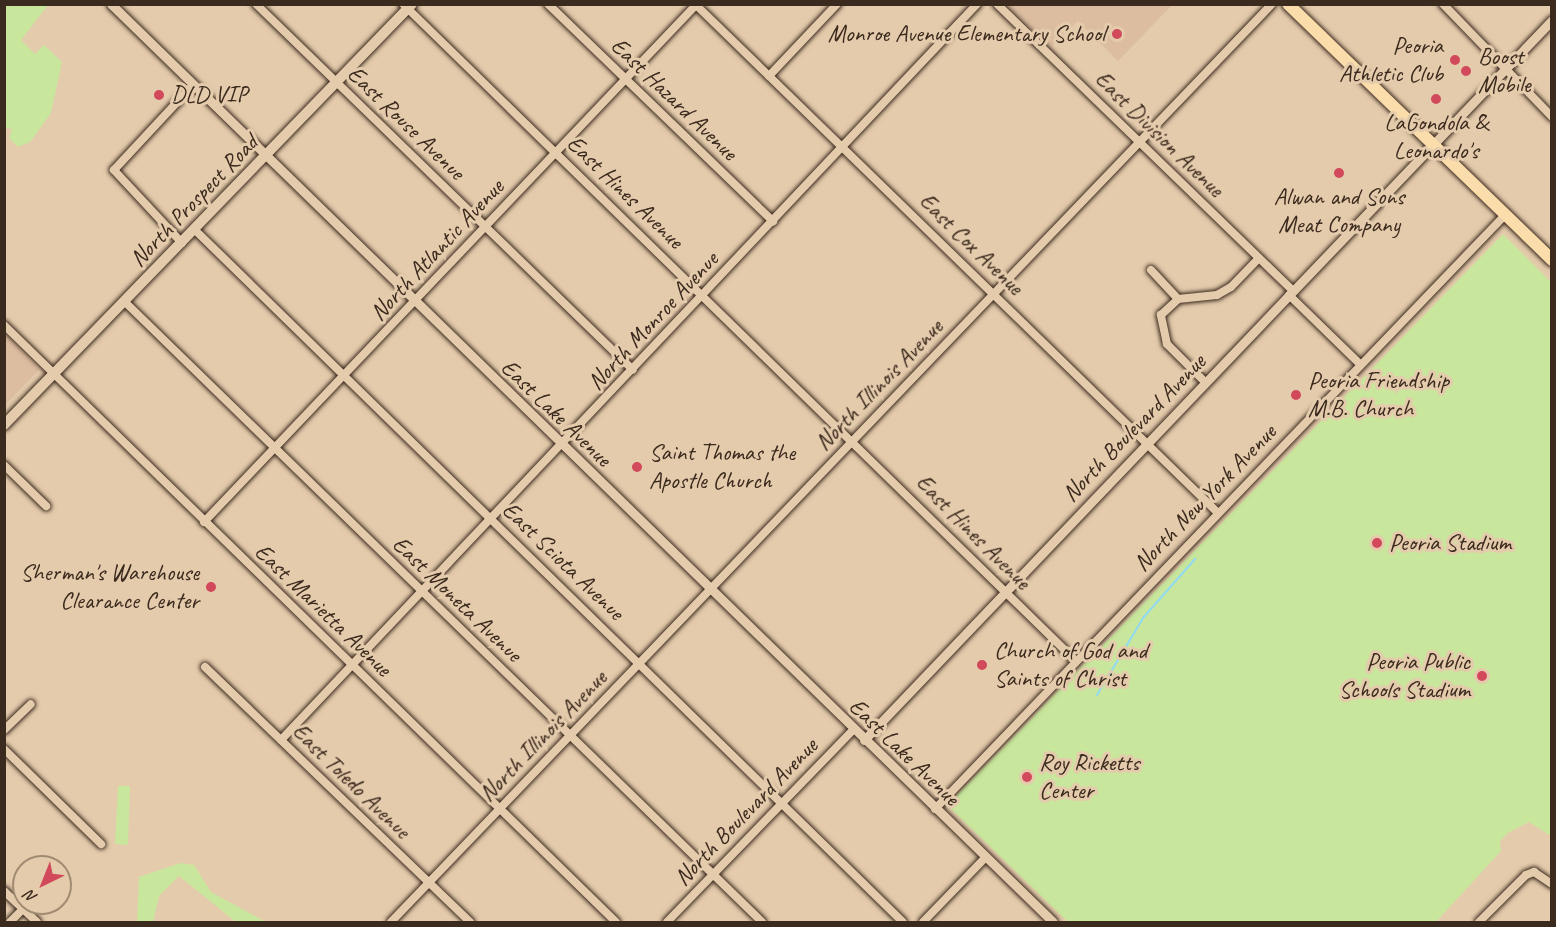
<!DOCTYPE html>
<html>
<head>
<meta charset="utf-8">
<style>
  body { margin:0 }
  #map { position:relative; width:1556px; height:927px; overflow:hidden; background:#e4cbac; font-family:Caveat,sans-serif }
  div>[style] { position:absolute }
  .built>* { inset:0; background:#dcbda0 }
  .green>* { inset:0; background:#c9e69d }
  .stream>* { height:2px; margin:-1px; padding:0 1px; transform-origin:1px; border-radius:1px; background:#91daf2 }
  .roads { filter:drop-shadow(0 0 2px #3b2a1e) drop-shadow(0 0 2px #3b2a1e) }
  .minor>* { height:8px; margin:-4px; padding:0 4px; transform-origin:4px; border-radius:4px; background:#e4cbac }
  .tertiary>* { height:9px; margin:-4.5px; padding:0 4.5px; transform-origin:4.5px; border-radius:4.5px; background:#e4cbac }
  .secondary>* { height:10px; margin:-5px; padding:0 5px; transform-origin:5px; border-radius:5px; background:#e4cbac }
  .trunk>* { height:12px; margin:-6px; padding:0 6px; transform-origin:6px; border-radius:6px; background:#fbddab }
  .dots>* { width:16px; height:16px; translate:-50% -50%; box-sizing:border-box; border:3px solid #e4cbac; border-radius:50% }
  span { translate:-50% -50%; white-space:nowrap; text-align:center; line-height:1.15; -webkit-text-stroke:6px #e4cbac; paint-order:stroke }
  .poi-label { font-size:24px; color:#3b2a1e }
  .right { translate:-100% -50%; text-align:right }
  .left { translate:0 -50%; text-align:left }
  .street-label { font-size:24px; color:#3b2a1e }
  .frame { position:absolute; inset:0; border:6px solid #3b2a1e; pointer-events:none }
  .north { position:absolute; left:12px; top:855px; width:60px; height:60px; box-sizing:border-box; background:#e4cbac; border:2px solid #a08b73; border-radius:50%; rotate:223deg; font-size:16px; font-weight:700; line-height:24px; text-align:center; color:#3b2a1e }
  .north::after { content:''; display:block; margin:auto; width:21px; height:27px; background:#d1495b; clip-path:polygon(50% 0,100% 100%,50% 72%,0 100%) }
</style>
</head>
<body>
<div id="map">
  <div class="built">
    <i style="clip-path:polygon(1007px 5px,1172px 5px,1118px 61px,1078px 21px,1051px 47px)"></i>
    <i style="clip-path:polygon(5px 333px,39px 370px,5px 405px,4px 405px)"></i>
  </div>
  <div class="green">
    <i style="clip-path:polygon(5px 4px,48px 5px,21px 40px,35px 54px,44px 45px,62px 62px,51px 113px,30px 142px,18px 147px,9px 138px,12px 129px,5px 128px)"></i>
    <i style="clip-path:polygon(1503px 234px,1551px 282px,1551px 836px,1529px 822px,1508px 833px,1500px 841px,1501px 851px,1436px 922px,1068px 922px,947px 805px)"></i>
    <i style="clip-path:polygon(118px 786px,130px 786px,128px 845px,115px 844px)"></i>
    <i style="clip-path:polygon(181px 863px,194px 865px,211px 892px,266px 922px,236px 922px,179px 876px,159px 896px,153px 922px,137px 922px,139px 877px)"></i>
  </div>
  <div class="stream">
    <i style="left:1097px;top:695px;width:90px;rotate:-59.1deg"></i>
    <i style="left:1143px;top:618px;width:79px;rotate:-48.6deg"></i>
  </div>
  <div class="roads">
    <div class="minor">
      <i style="left:256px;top:4px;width:525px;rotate:44.15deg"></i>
      <i style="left:403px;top:4px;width:941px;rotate:44.31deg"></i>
      <i style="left:548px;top:4px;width:313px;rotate:44deg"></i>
      <i style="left:695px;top:4px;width:730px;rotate:44.22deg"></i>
      <i style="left:997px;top:4px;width:412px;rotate:44.1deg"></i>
      <i style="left:1443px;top:4px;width:157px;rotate:46deg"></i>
      <i style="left:769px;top:76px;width:99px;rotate:-46.6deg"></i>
      <i style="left:195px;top:230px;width:990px;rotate:44.35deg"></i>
      <i style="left:182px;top:243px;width:100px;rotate:-133deg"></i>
      <i style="left:114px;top:170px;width:116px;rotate:-47.1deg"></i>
      <i style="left:1151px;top:270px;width:40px;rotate:47deg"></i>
      <i style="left:1289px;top:295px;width:99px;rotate:44.2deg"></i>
      <i style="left:126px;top:303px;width:888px;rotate:44.22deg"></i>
      <i style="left:4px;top:325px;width:855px;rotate:44.29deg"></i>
      <i style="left:1205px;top:382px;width:54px;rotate:-135deg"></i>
      <i style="left:1167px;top:344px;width:30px;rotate:-102deg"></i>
      <i style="left:1161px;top:315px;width:23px;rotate:-43deg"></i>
      <i style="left:1178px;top:299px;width:39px;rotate:-6deg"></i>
      <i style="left:1217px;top:295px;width:16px;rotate:-30deg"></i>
      <i style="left:1231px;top:287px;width:40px;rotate:-46deg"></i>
      <i style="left:4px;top:465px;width:59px;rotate:44.3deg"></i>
      <i style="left:204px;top:522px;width:715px;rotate:-46.42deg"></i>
      <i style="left:205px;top:667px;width:368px;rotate:43.9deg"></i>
      <i style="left:4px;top:730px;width:37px;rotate:-44deg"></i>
      <i style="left:281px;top:740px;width:1013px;rotate:-46.6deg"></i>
      <i style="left:4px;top:749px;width:136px;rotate:44.4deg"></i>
      <i style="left:935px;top:809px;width:823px;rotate:-46.18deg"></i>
      <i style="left:4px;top:891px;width:45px;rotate:43.2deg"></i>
      <i style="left:10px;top:922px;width:18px;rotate:-45deg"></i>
      <i style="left:391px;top:922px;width:1272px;rotate:-46.18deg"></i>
      <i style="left:667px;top:922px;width:269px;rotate:-45.9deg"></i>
      <i style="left:923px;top:922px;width:89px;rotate:-45.9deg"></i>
      <i style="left:1479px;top:922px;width:66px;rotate:-45deg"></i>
      <i style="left:1526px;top:875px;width:9px;rotate:-21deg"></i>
      <i style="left:1534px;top:872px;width:22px;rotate:34deg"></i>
    </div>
    <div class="tertiary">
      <i style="left:111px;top:4px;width:1315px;rotate:44.26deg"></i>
      <i style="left:864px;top:740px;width:996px;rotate:-46.3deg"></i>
    </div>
    <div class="secondary">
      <i style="left:4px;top:425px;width:586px;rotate:-45.9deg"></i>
    </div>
    <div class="trunk">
      <i style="left:1288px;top:4px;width:368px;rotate:44.1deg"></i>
    </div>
  </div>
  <div class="dots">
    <i style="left:1117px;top:34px;background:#d1495b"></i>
    <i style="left:1455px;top:60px;background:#d1495b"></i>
    <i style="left:1466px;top:71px;background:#d1495b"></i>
    <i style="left:159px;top:95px;background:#d1495b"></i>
    <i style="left:1436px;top:99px;background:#d1495b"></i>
    <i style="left:1339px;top:173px;background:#d1495b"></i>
    <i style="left:1296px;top:395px;background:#d1495b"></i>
    <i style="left:637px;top:467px;background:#d1495b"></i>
    <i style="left:1377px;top:543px;background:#d1495b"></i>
    <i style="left:211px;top:587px;background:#d1495b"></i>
    <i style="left:982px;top:665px;background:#d1495b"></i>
    <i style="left:1482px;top:676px;background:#d1495b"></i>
    <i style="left:1027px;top:777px;background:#d1495b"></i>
  </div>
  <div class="poi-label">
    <span class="right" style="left:1105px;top:34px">Monroe Avenue Elementary School</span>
    <span class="right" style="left:1443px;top:60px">Peoria<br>Athletic Club</span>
    <span class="left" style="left:1478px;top:71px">Boost<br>Mobile</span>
    <span class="left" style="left:171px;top:95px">DLD VIP</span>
    <span style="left:1436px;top:137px">LaGondola &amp;<br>Leonardo's</span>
    <span style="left:1339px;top:211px">Alwan and Sons<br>Meat Company</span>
    <span class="left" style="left:1308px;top:395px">Peoria Friendship<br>M.B. Church</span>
    <span class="left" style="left:649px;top:467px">Saint Thomas the<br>Apostle Church</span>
    <span class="left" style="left:1389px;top:543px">Peoria Stadium</span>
    <span class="right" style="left:199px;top:587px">Sherman's Warehouse<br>Clearance Center</span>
    <span class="left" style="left:994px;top:665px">Church of God and<br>Saints of Christ</span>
    <span class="right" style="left:1470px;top:676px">Peoria Public<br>Schools Stadium</span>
    <span class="left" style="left:1039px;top:777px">Roy Ricketts<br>Center</span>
  </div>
  <div class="street-label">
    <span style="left:674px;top:99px;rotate:44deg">East Hazard Avenue</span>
    <span style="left:406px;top:123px;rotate:44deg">East Rouse Avenue</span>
    <span style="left:1159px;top:134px;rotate:44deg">East Division Avenue</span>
    <span style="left:625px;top:192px;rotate:44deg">East Hines Avenue</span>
    <span style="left:194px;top:201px;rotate:-46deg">North Prospect Road</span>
    <span style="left:971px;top:244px;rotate:44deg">East Cox Avenue</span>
    <span style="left:437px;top:250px;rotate:-47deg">North Atlantic Avenue</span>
    <span style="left:653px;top:321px;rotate:-47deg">North Monroe Avenue</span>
    <span style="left:879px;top:385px;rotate:-46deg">North Illinois Avenue</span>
    <span style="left:556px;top:413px;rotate:44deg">East Lake Avenue</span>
    <span style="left:1134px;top:428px;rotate:-46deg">North Boulevard Avenue</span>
    <span style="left:1205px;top:498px;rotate:-46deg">North New York Avenue</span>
    <span style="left:973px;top:532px;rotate:45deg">East Hines Avenue</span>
    <span style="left:563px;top:561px;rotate:44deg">East Sciota Avenue</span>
    <span style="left:457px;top:599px;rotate:44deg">East Moneta Avenue</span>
    <span style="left:323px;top:610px;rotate:44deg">East Marietta Avenue</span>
    <span style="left:543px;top:736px;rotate:-46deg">North Illinois Avenue</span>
    <span style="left:904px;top:752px;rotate:44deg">East Lake Avenue</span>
    <span style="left:351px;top:781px;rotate:44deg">East Toledo Avenue</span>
    <span style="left:746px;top:812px;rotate:-46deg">North Boulevard Avenue</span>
  </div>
  <div class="frame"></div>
  <div class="north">N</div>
</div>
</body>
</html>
